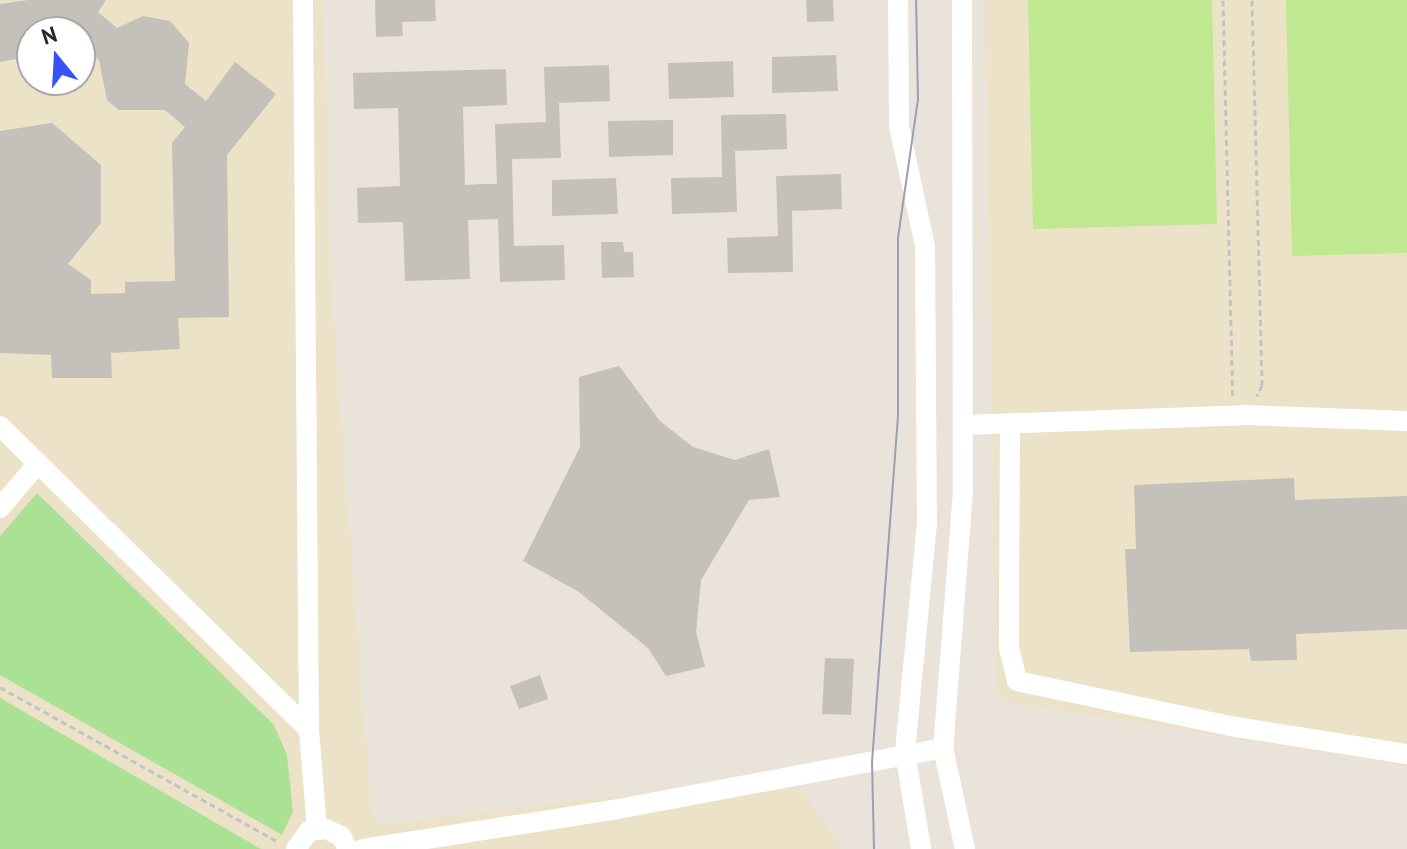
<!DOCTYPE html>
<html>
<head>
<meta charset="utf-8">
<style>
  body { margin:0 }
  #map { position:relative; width:1407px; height:849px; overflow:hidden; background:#eae3d9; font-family:"PT Sans",sans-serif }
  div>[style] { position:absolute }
  .education>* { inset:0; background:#ece2c8 }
  .green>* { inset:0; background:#abe195 }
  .pitch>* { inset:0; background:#bfe990 }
  .building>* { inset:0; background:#c5c0b9 }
  .path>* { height:3px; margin-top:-1.5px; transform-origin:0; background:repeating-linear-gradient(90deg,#c3c3c3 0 6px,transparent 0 10px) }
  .minor>* { height:20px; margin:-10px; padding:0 10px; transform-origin:10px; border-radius:10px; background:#fff }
  .tram>* { height:2px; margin:-1px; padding:0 1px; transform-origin:1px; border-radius:1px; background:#9c9eb2 }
  span { translate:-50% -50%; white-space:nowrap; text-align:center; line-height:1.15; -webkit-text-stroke:8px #fff; paint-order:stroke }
  .north { position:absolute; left:16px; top:16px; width:80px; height:80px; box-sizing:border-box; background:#fff; border:2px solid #a9a9a9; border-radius:50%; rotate:342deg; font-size:22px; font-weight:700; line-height:32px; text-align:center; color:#272727 }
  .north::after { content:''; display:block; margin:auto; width:28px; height:36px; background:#3852f8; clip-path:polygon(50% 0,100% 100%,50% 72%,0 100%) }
</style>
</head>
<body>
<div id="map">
  <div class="education">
    <i style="clip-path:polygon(evenodd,0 0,323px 0,332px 301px,371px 808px,377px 825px,794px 775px,800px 796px,802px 790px,842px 849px,0 849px,0 0,32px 32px,80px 32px,80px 80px,32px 80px,32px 32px)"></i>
    <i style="clip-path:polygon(985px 0,1407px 0,1407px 766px,997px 700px)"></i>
  </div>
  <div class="green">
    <i style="clip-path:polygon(37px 493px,274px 725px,287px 755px,293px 812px,282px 835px,0 675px,0 536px)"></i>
    <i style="clip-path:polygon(0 698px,261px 849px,0 849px)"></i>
  </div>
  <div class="pitch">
    <i style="clip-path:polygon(1028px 0,1212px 0,1217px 224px,1033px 229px)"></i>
    <i style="clip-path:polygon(1286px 0,1407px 0,1407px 253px,1292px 256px)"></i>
  </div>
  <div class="building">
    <i style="clip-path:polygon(28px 0,106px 0,98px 12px,117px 28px,143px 16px,170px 21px,189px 43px,185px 84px,206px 101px,235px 62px,276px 94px,227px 155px,229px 317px,178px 318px,180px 349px,111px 353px,112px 378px,52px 378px,51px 355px,0 353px,0 131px,52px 123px,101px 165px,101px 223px,68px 264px,91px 280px,91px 294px,125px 293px,125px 282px,175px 281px,172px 143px,185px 127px,165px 110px,119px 110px,107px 100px,99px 60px,80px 48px,80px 32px,32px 32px,32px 56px,0 62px,0 4px)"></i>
    <i style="clip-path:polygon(375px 0,435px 0,436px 21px,402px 22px,403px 36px,376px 37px)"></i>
    <i style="clip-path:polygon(806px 0,833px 0,834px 21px,807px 22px)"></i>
    <i style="clip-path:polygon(836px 55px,838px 91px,772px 93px,772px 57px)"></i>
    <i style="clip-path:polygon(733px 61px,734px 97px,669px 99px,668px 63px)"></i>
    <i style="clip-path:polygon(609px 65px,610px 101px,559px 103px,561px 158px,512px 159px,514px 246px,564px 245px,565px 280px,500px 282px,498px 219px,468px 220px,470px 279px,405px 281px,403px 222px,358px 223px,357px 188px,400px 186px,398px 108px,354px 109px,353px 73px,506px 69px,507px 105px,463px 107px,465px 185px,482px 184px,497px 184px,495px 124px,546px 122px,544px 67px)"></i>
    <i style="clip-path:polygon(786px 114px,787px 149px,735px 151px,737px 212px,672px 214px,671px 178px,722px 177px,721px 115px)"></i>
    <i style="clip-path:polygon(673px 120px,673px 155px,609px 157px,608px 121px)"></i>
    <i style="clip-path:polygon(841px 174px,842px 209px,792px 211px,793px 272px,728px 273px,727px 238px,778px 236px,776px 176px)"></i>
    <i style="clip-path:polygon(616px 178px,618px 214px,552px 216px,552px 180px)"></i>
    <i style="clip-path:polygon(601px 242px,623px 242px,624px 252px,633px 252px,634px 277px,602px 278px)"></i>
    <i style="clip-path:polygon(619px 366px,660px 421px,693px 447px,735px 460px,769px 449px,780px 497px,749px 500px,701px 580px,696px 632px,705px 667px,666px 676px,648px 648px,579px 592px,523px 561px,580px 447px,579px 377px)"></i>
    <i style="clip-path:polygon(1294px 478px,1295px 500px,1407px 496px,1407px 629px,1296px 634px,1297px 660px,1251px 661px,1249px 649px,1130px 652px,1125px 549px,1136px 549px,1134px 485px)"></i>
    <i style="clip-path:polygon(825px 658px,854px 659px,851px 715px,822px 714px)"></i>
    <i style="clip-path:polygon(540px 675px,548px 699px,519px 709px,510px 686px)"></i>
  </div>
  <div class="path">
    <i style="left:1223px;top:0;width:396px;rotate:88.6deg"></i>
    <i style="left:1252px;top:0;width:385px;rotate:88.5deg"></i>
    <i style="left:1262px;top:385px;width:12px;rotate:114deg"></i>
    <i style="left:0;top:687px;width:318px;rotate:29.1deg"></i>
  </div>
  <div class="minor">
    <i style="left:303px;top:0;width:730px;rotate:89.53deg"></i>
    <i style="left:309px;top:730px;width:99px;rotate:85.4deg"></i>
    <i style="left:898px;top:0;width:126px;rotate:89.5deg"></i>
    <i style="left:899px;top:126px;width:123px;rotate:77.8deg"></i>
    <i style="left:925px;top:246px;width:277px;rotate:89.6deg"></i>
    <i style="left:927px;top:523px;width:230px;rotate:95.5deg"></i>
    <i style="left:905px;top:752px;width:98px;rotate:80.6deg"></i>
    <i style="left:962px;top:0;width:491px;rotate:89.9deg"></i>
    <i style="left:963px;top:491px;width:258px;rotate:94.4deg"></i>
    <i style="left:943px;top:748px;width:103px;rotate:77.7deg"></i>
    <i style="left:1010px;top:424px;width:224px;rotate:90.3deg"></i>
    <i style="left:1009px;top:648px;width:34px;rotate:76deg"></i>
    <i style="left:1017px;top:681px;width:218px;rotate:11.9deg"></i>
    <i style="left:1230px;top:726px;width:179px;rotate:9deg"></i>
    <i style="left:964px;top:425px;width:281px;rotate:-2deg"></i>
    <i style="left:1245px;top:415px;width:162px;rotate:2.1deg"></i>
    <i style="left:0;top:426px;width:433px;rotate:44.5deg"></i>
    <i style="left:0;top:508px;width:59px;rotate:-49.8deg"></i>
    <i style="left:296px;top:849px;width:22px;rotate:-54deg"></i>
    <i style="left:309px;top:831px;width:17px;rotate:-7deg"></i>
    <i style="left:326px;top:829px;width:17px;rotate:25deg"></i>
    <i style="left:341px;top:836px;width:15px;rotate:62deg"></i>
    <i style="left:363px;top:849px;width:258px;rotate:-8.9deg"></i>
    <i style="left:618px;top:809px;width:331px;rotate:-10.6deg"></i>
  </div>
  <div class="tram">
    <i style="left:874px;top:849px;width:87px;rotate:-91.3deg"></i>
    <i style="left:872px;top:762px;width:348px;rotate:-85.7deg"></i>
    <i style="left:898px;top:415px;width:177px;rotate:-90deg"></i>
    <i style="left:898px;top:238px;width:139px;rotate:-81.8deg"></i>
    <i style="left:918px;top:100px;width:100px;rotate:-91.1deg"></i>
  </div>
  <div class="north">N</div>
</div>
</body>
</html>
